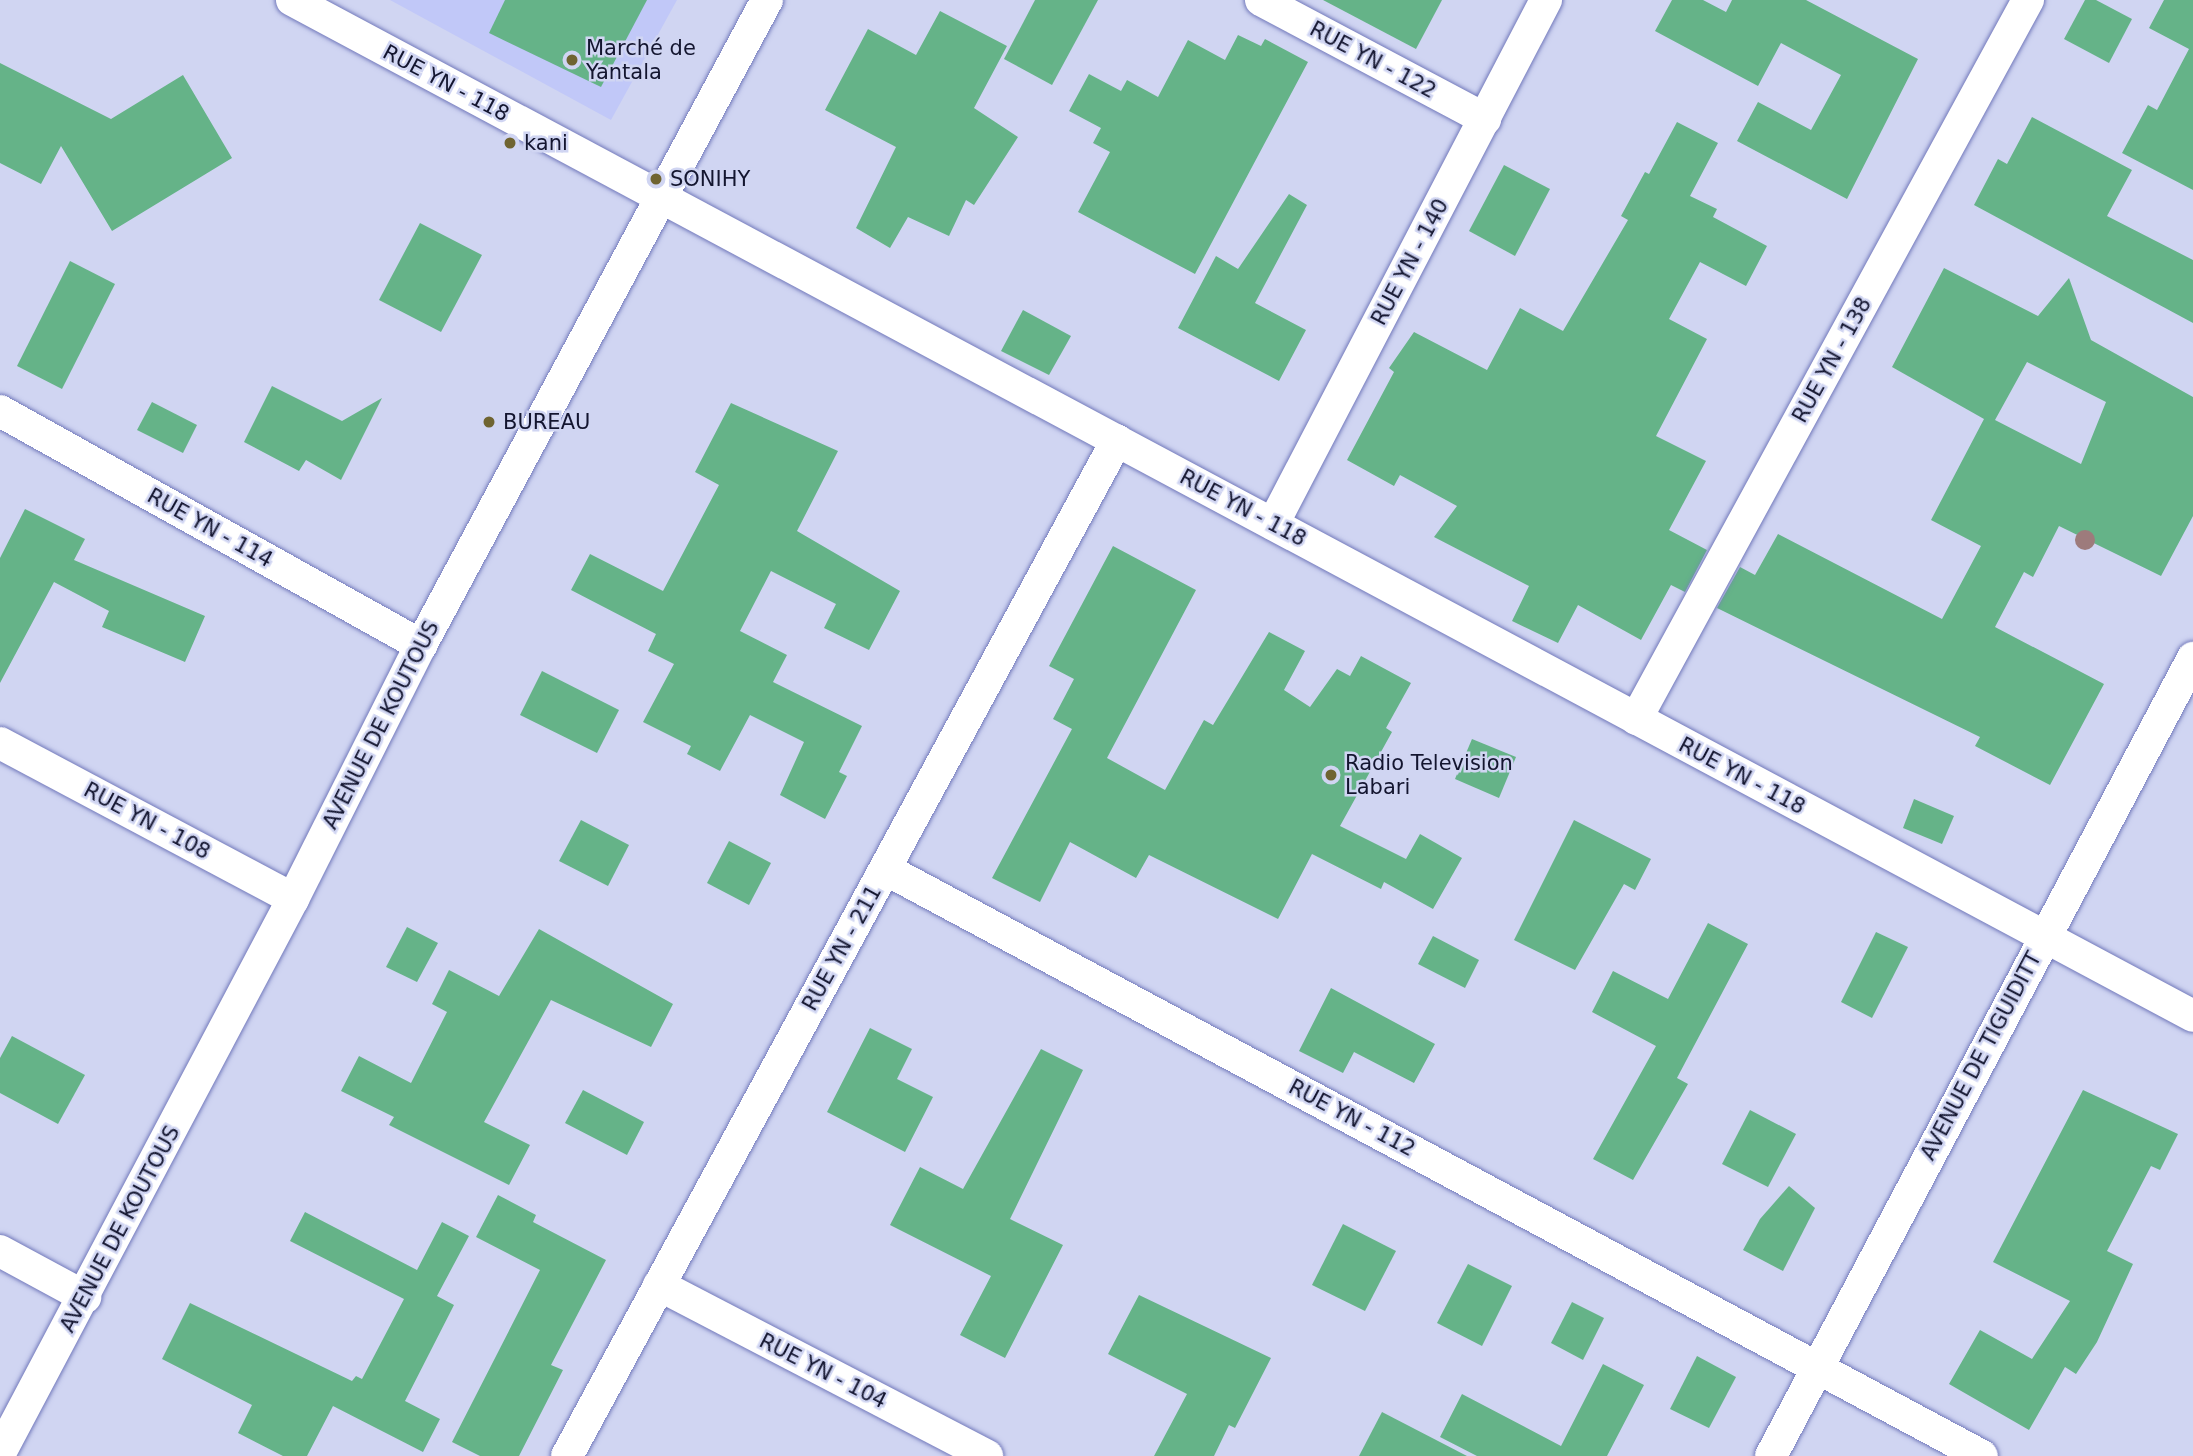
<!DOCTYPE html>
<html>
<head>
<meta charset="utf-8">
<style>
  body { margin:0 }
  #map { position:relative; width:2193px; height:1456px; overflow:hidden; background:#d0d5f2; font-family:"DejaVu Sans",sans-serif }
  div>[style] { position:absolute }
  .built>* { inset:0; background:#c1c8f8 }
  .building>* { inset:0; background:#65b388 }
  .roads { filter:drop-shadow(0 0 2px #7279bb) drop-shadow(0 0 2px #7279bb) }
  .street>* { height:32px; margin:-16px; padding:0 16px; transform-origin:16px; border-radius:16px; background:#fff }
  .trees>* { width:20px; height:20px; margin:-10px; border-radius:50%; background:#9d7b7c }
  .dots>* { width:19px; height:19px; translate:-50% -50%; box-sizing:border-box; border:4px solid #d0d5f2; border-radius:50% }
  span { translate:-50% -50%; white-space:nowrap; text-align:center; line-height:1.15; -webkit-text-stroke:5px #d0d5f2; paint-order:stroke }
  .poi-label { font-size:21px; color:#13152f }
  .left { translate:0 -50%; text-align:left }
  .street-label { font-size:21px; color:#13152f }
</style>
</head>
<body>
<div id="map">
  <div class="built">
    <i style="clip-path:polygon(390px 0,677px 0,611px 120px)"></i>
  </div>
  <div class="building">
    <i style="clip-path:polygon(505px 0,647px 0,601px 87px,489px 33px)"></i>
    <i style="clip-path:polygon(1035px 0,1098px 0,1052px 85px,1004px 59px)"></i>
    <i style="clip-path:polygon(1323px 0,1442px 0,1416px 49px)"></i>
    <i style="clip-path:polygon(1672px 0,1703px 0,1726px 12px,1732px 0,1806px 0,1918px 59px,1847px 199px,1737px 141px,1758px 102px,1811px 130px,1841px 75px,1781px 43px,1758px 86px,1655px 31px)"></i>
    <i style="clip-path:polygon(2085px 0,2096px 0,2132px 19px,2109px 63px,2064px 39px)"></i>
    <i style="clip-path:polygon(2164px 0,2193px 0,2193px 190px,2122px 153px,2148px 105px,2157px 110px,2189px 49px,2149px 28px)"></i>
    <i style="clip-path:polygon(940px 11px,1007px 46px,974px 108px,1018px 137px,974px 205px,966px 200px,949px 236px,908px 217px,890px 248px,856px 228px,896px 147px,825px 110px,868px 29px,916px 55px)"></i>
    <i style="clip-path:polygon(1238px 35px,1261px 46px,1265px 39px,1308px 62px,1195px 274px,1078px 212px,1110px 152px,1093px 143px,1101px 128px,1069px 111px,1089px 74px,1121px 91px,1127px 80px,1158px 97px,1188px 40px,1225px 60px)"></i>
    <i style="clip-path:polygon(0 63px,111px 119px,183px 75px,232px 158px,112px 231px,61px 146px,41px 184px,0 163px)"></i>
    <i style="clip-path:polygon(2032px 117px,2132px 170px,2107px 216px,2193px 260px,2193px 323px,1974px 205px,1998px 159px,2007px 164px)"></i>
    <i style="clip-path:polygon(1677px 122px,1718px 143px,1690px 196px,1717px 209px,1713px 217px,1767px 246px,1746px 286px,1700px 262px,1669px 319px,1707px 339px,1656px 436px,1706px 461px,1669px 530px,1707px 550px,1685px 592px,1671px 585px,1641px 640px,1578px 605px,1558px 643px,1512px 621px,1529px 586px,1434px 537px,1457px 506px,1400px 475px,1394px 486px,1347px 460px,1394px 372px,1389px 368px,1414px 332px,1487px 370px,1520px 308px,1563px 331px,1628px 220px,1621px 216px,1645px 172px,1649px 174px)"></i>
    <i style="clip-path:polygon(1504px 165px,1550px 189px,1515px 256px,1469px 231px)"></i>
    <i style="clip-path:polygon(1289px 194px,1307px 205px,1255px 303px,1306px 330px,1279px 381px,1178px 328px,1216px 256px,1238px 269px)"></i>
    <i style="clip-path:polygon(420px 223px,482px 255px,441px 332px,379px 300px)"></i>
    <i style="clip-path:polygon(70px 261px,115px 284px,62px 389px,17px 366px)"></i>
    <i style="clip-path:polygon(evenodd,1944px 268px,2038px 316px,2069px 278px,2091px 340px,2193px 397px,2193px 516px,2161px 576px,2059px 526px,2033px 577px,2024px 572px,1995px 627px,2104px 684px,2050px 785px,1975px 746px,1980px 737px,1717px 608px,1740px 567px,1755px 575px,1778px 534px,1942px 619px,1981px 546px,1931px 520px,1984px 419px,1892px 367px,1944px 268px,2027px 362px,2106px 402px,2081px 464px,1995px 420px,2027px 362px)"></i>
    <i style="clip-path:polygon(1023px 310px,1071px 336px,1049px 375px,1001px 351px)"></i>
    <i style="clip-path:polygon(272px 386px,342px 421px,382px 398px,341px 480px,306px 460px,299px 471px,244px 442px)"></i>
    <i style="clip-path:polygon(152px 402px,197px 425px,183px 453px,137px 430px)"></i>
    <i style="clip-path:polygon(731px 403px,838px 451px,797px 531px,900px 591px,869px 650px,824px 628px,836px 604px,771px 571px,740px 631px,787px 655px,773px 682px,862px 726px,839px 772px,847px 776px,825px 819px,780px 795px,804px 742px,750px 715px,720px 771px,687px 754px,691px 746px,643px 722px,674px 664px,648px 651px,656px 634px,571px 590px,590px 554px,663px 591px,719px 485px,695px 472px)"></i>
    <i style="clip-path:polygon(25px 509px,85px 539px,74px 560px,205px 616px,185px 662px,102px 627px,109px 611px,54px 582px,0 683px,0 558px)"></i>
    <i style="clip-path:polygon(1113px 546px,1196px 590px,1107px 758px,1165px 790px,1204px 720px,1213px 725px,1269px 632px,1305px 651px,1284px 690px,1310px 707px,1337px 669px,1350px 676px,1361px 656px,1411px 683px,1386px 728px,1392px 732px,1340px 826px,1406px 859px,1420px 834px,1462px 858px,1433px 909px,1384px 882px,1381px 889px,1312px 854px,1278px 919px,1149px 855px,1136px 878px,1070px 842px,1040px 902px,992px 878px,1072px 729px,1053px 719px,1074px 679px,1049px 666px)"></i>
    <i style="clip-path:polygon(542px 671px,619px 710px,597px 753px,520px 715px)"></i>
    <i style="clip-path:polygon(1472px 739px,1516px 757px,1499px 798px,1455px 779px)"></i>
    <i style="clip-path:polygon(1914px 799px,1954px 816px,1942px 844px,1903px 828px)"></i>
    <i style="clip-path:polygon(581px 820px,629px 845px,608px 886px,559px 861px)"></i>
    <i style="clip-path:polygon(1574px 820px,1651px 859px,1635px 890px,1624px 884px,1575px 970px,1514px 940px)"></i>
    <i style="clip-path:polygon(729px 841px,771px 863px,749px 905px,707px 883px)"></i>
    <i style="clip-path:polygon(1708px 923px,1748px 944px,1677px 1078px,1688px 1084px,1633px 1180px,1593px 1159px,1656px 1046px,1592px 1012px,1613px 971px,1668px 999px)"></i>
    <i style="clip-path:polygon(407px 927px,438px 943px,417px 982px,386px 967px)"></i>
    <i style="clip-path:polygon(539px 929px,673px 1004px,651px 1047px,551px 1000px,484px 1122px,530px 1145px,509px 1185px,389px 1125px,394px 1117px,341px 1091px,359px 1056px,411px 1083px,447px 1012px,432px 1004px,449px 970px,499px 996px)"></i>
    <i style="clip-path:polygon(1876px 932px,1908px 947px,1872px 1018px,1841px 1002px)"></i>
    <i style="clip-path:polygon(1433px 936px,1479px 960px,1465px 988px,1418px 964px)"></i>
    <i style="clip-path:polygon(1331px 988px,1435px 1044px,1414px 1083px,1354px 1052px,1343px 1073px,1299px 1051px)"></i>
    <i style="clip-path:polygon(870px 1028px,912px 1049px,897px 1079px,933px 1097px,905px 1152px,827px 1112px)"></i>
    <i style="clip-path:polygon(12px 1036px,85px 1075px,58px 1124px,0 1093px,0 1058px)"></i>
    <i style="clip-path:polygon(1041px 1049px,1083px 1070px,1010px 1219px,1063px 1245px,1005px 1358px,960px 1335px,991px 1276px,890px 1225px,920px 1167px,963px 1189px)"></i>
    <i style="clip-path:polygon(583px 1090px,644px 1122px,627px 1155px,565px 1123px)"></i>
    <i style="clip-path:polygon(2083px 1090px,2178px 1134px,2160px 1170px,2151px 1166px,2107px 1251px,2133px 1264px,2097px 1342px,2076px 1374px,2065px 1367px,2029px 1430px,1949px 1384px,1980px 1330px,2032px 1359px,2070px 1301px,1993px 1262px)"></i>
    <i style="clip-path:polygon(1750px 1110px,1796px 1134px,1768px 1187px,1722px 1164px)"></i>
    <i style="clip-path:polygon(1789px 1186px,1815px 1208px,1783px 1271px,1743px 1250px,1760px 1219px)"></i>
    <i style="clip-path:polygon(498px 1195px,536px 1215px,533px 1222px,606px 1260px,551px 1365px,563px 1370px,519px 1456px,480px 1456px,452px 1442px,540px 1270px,476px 1237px)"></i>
    <i style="clip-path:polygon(305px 1212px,417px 1270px,442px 1222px,469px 1236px,437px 1296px,454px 1305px,405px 1401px,440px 1419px,423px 1452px,333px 1406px,307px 1456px,283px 1456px,238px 1433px,252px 1405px,162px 1359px,190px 1303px,352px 1381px,356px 1376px,362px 1379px,404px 1299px,290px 1241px)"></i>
    <i style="clip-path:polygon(1343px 1224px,1396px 1251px,1365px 1311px,1312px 1285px)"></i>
    <i style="clip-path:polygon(1468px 1264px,1512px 1286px,1482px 1346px,1437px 1323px)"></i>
    <i style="clip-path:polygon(1139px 1295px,1271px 1358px,1235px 1428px,1229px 1425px,1214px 1456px,1154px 1456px,1187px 1394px,1108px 1354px)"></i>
    <i style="clip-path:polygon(1572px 1302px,1604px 1318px,1583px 1360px,1551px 1343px)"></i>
    <i style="clip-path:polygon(1697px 1356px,1736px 1377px,1709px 1428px,1670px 1409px)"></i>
    <i style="clip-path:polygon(1603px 1364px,1644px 1385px,1607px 1456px,1477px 1456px,1440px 1437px,1462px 1394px,1561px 1446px)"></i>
    <i style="clip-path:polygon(1382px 1412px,1467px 1456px,1359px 1456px)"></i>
  </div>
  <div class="roads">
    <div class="street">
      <i style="left:292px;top:0;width:2155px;rotate:28.12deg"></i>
      <i style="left:1261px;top:0;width:254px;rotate:28deg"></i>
      <i style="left:0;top:411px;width:482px;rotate:29.1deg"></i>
      <i style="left:1273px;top:524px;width:591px;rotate:-62.48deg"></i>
      <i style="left:1636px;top:719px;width:819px;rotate:-61.4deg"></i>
      <i style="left:0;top:743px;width:332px;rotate:28deg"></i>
      <i style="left:885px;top:869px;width:1244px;rotate:28.15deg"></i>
      <i style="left:0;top:1251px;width:97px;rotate:28.4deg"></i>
      <i style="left:659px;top:1285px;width:370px;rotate:27.5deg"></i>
      <i style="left:0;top:1453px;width:627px;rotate:-62.13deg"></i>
      <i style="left:293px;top:899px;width:284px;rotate:-63.3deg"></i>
      <i style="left:421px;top:645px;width:732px;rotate:-61.79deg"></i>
      <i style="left:567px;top:1456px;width:1155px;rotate:-61.57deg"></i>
      <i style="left:1771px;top:1456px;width:903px;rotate:-62.13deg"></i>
    </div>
  </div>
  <div class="trees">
    <i style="left:2085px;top:540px"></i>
  </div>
  <div class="dots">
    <i style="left:572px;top:60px;background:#6f6431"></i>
    <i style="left:510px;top:143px;background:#6f6431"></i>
    <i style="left:656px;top:179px;background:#6f6431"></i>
    <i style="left:489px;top:422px;background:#6f6431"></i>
    <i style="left:1331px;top:775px;background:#6f6431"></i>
  </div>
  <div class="poi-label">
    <span class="left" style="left:586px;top:60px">Marché de<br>Yantala</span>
    <span class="left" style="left:524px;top:143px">kani</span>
    <span class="left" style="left:670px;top:179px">SONIHY</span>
    <span class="left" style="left:503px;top:422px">BUREAU</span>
    <span class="left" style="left:1345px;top:775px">Radio Television<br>Labari</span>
  </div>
  <div class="street-label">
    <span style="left:1373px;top:60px;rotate:28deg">RUE YN - 122</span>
    <span style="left:446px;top:83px;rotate:28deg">RUE YN - 118</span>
    <span style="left:1410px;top:262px;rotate:-62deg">RUE YN - 140</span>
    <span style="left:1832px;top:360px;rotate:-61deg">RUE YN - 138</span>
    <span style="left:1243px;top:508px;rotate:28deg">RUE YN - 118</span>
    <span style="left:210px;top:528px;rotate:29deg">RUE YN - 114</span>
    <span style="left:381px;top:725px;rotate:-63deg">AVENUE DE KOUTOUS</span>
    <span style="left:1742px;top:776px;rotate:28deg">RUE YN - 118</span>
    <span style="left:147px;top:821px;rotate:28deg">RUE YN - 108</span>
    <span style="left:842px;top:948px;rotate:-61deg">RUE YN - 211</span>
    <span style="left:1981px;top:1056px;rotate:-62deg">AVENUE DE TIGUIDITT</span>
    <span style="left:1352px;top:1118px;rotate:28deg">RUE YN - 112</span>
    <span style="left:120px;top:1229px;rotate:-62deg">AVENUE DE KOUTOUS</span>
    <span style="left:823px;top:1371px;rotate:27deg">RUE YN - 104</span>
  </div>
</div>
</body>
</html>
